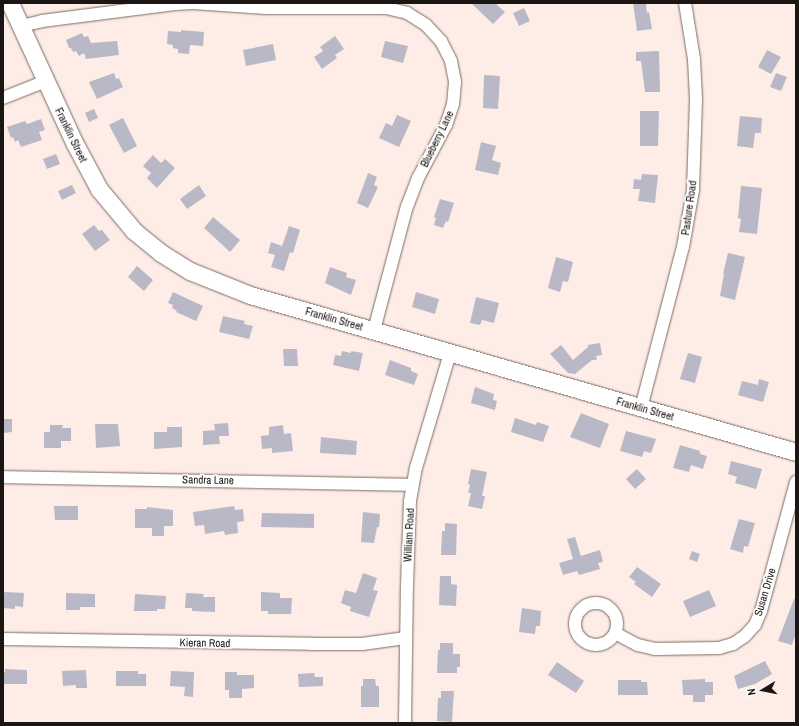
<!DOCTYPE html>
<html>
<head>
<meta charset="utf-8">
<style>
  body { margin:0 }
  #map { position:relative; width:799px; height:726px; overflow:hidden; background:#feede6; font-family:"Archivo Narrow",sans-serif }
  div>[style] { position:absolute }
  .building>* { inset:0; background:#b9b8c7 }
  .roads { filter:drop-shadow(0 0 1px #7a6b65) drop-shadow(0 0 1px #7a6b65) }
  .minor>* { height:12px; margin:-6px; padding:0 6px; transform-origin:6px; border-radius:6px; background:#fff }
  .minor>.ring { margin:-6px; padding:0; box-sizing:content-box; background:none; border:12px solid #fff; border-radius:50% }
  .secondary>* { height:17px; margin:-8.5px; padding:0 8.5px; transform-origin:8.5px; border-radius:8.5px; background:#fff }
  span { translate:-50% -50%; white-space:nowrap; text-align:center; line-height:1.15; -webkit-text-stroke:3.5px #fff; paint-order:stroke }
  .street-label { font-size:11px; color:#1b1513 }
  .frame { position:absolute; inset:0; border:4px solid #1b1513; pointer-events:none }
  .north { position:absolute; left:743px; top:670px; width:40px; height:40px; -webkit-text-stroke:3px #fff; paint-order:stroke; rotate:260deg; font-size:11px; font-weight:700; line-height:16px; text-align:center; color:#1b1513 }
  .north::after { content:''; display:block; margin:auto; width:14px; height:18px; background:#1b1513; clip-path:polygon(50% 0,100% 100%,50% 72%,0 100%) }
</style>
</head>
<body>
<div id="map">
  <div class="building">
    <i style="clip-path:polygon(471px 3px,495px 3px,505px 12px,493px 24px)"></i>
    <i style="clip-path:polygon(633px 3px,646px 3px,647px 13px,649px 12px,652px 29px,637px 31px)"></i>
    <i style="clip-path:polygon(524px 8px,530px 21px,519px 26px,513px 13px)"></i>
    <i style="clip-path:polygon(181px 30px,204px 32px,203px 46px,190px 45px,189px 54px,178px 53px,178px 49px,173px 48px,173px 45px,167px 44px,168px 31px,181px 32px)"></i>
    <i style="clip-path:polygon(82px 33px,84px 37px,88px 36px,91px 43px,117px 41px,119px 55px,86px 59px,84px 53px,79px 56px,76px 51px,73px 52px,71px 48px,69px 48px,66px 40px)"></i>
    <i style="clip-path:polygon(335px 36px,344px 49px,335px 55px,337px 58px,322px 69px,314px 57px,323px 51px,320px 47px)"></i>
    <i style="clip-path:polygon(385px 41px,408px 46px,403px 63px,381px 57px)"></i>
    <i style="clip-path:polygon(273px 44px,276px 60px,246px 66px,243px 50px)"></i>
    <i style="clip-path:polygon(767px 50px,781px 57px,771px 74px,758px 67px)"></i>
    <i style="clip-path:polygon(659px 51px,660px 92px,645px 92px,641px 61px,636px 61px,636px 52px)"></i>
    <i style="clip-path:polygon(114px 73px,116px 79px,119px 78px,123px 87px,97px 99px,89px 82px)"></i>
    <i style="clip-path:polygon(776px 73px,787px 77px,781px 91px,770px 87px)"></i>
    <i style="clip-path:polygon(484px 75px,500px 76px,498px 109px,483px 108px)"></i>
    <i style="clip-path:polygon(94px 109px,98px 118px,89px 122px,85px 113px)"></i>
    <i style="clip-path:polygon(640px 111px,659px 111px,658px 146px,640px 146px)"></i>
    <i style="clip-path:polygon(397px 115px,411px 121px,399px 147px,379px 138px,386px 123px,392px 126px)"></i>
    <i style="clip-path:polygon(740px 116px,762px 118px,761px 133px,755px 133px,753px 148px,737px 146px)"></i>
    <i style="clip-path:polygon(123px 118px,137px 146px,124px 153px,109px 125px)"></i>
    <i style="clip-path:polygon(41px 119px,45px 130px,39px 132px,42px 140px,21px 147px,18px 140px,15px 142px,13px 137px,11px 138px,7px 127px,25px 121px,27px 124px)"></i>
    <i style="clip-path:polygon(481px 142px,496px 146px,492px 160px,501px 163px,498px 175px,475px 170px)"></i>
    <i style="clip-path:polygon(56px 154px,60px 164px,47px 169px,43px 159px)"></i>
    <i style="clip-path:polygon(153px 155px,161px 163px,165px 159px,175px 168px,157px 188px,147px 178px,151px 173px,143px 166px)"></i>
    <i style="clip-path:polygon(368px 173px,377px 177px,374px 185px,378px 187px,368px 208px,357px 203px)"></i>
    <i style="clip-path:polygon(642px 174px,658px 175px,655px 203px,638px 201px,640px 189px,633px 189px,634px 179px,641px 180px)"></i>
    <i style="clip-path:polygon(72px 185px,76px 193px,62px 200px,58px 191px)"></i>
    <i style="clip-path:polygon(199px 185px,206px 196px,187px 209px,180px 199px)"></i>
    <i style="clip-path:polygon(741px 186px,762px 188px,757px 234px,739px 232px,741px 219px,738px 218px)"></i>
    <i style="clip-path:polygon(440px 199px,454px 203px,448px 222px,446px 221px,443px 228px,434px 225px,436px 218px,434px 217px)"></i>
    <i style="clip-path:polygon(213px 217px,240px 240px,230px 252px,204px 228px)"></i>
    <i style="clip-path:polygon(94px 225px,99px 231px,102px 230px,110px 240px,95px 251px,82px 234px)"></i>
    <i style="clip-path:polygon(289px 226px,300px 230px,293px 253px,290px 252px,284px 271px,271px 267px,275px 255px,268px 253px,271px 242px,282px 246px)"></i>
    <i style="clip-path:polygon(728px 253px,745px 257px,735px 300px,720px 296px,724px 274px,723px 274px)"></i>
    <i style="clip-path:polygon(556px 257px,573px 262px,568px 282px,563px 281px,560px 292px,548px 288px)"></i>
    <i style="clip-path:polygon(137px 266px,153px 280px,144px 291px,128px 277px)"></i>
    <i style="clip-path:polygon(330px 267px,347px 273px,346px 277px,356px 280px,351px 295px,325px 283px)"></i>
    <i style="clip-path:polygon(173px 292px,203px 306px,196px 321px,176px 312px,177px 311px,172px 308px,173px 305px,168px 303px)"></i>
    <i style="clip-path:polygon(416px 292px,439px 299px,435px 314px,412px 307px)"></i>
    <i style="clip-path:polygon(476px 297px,499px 303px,494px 323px,482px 320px,480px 325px,470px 323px)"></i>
    <i style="clip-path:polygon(223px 316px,245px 321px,244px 324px,253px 326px,249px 339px,219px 332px)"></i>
    <i style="clip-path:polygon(600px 343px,602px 355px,596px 356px,597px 360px,592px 360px,575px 374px,568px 373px,550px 354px,561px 345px,573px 360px,588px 347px,588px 345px)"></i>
    <i style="clip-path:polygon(283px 349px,297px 349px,298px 366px,284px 366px)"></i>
    <i style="clip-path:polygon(342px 351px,351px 353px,351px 351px,363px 353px,359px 371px,333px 365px,335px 355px,341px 356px)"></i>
    <i style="clip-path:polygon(688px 353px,702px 357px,695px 383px,680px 379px)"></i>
    <i style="clip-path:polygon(390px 360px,411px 368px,411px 371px,418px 374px,414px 385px,385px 375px)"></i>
    <i style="clip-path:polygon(759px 379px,769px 382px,763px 402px,738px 395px,742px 381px,758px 385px)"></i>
    <i style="clip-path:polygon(475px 387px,494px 394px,493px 400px,497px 401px,495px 410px,471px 403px)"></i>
    <i style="clip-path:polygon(581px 413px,609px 424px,600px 448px,570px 437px)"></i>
    <i style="clip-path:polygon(515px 418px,536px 425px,537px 422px,549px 426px,543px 442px,511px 432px)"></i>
    <i style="clip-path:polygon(3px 419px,12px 419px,12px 432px,3px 433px)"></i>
    <i style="clip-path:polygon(228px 423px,229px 436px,219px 436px,220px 444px,203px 445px,203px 431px,215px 430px,214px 424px)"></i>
    <i style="clip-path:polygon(95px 424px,118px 424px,120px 446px,96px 448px)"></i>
    <i style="clip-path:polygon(50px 425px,63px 425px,62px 428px,71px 428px,71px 441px,61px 441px,61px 448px,44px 448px,44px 432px,50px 432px)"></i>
    <i style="clip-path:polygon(283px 425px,284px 434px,291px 433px,293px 451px,272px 453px,272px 448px,262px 449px,261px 436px,269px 435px,269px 427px)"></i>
    <i style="clip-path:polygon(167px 427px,182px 427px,182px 447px,154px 449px,154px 432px,167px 432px)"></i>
    <i style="clip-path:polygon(626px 431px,656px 439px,651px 453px,644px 451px,642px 457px,620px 451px)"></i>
    <i style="clip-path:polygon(321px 437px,357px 441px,356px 455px,320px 453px)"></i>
    <i style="clip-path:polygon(680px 445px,700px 451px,700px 454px,707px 456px,703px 469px,691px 465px,689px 472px,673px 468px)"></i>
    <i style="clip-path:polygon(731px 461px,762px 469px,756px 489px,735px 483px,737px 477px,728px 474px)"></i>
    <i style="clip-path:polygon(471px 469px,487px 472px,482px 496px,485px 496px,482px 509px,468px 506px,471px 493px,468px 493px,470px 485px,468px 484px)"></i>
    <i style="clip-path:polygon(637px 469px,646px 479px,635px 489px,626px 479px)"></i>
    <i style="clip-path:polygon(54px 506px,78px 506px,78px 520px,55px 520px)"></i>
    <i style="clip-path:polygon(234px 506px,235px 510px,243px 509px,244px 521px,237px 522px,238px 533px,225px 535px,224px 531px,205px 534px,204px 525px,195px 526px,193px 512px)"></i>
    <i style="clip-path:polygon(147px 507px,173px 510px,173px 526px,164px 526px,164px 536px,152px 536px,152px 528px,135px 528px,135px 509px,147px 509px)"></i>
    <i style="clip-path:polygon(363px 512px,380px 514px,379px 527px,377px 527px,374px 543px,361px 542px)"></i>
    <i style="clip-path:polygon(262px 513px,314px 514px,314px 528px,261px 527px)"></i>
    <i style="clip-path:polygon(739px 519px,755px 523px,748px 547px,744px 546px,743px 553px,730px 549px)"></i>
    <i style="clip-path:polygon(445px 523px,457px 524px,456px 555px,441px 555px,442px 531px,445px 531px)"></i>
    <i style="clip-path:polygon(575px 537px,581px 556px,600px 550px,603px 562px,598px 563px,600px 569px,579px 575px,577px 571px,563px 575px,559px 563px,573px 559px,567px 539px)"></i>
    <i style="clip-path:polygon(692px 551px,700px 554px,697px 562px,689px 559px)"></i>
    <i style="clip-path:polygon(637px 567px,661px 584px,652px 597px,634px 584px,636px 582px,629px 577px)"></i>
    <i style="clip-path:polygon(363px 573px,377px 578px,373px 590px,378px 591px,369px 617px,350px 611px,351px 607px,341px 603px,345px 590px,356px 593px)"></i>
    <i style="clip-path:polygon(440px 576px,451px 576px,451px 584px,457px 585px,456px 606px,439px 605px)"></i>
    <i style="clip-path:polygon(709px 590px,716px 606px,690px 617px,683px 601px)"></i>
    <i style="clip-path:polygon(5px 592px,24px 593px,23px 607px,15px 606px,15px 609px,3px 608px,3px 594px)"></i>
    <i style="clip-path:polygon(261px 592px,280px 593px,280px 598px,292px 598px,291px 614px,268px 614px,268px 611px,261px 611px)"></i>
    <i style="clip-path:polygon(66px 593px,95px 594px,95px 607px,80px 607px,80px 610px,66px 610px)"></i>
    <i style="clip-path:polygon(186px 593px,204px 594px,203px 597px,215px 597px,215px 612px,192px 611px,192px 608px,185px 608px)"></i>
    <i style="clip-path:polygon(135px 594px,166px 596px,165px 609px,157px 609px,157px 611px,134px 611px)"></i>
    <i style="clip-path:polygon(794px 599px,796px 600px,796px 633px,792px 645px,778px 641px)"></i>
    <i style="clip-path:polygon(522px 608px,541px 611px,540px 626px,536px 626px,535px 634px,519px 632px)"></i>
    <i style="clip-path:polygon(440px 643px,453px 643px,453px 654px,460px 654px,460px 667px,457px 667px,457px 673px,437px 673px,438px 650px,440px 650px)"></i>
    <i style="clip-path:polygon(765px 661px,772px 674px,755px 684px,738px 689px,734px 676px)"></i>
    <i style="clip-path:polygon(557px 662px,584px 681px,576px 693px,548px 675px)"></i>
    <i style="clip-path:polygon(5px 669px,27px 670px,27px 684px,5px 684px,3px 682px,3px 672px,5px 672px)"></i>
    <i style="clip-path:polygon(86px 670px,87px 688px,76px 688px,76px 685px,63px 686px,62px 671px)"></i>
    <i style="clip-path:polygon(116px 671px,138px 671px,138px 674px,146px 674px,146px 686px,116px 686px)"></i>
    <i style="clip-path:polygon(171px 671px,194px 672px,193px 697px,184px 696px,185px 687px,170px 686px)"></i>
    <i style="clip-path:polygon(225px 672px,237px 672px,237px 675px,254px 675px,254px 688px,242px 689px,242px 698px,229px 698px,229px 690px,225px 690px)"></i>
    <i style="clip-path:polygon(314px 673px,315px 677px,323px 677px,323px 686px,299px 687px,298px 674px)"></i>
    <i style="clip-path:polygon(363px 679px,375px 679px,376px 686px,379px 686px,379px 707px,361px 707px,361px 686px,363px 686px)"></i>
    <i style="clip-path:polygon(705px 679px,705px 682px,713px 682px,713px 695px,705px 695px,705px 702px,693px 702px,693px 695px,683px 695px,682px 680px)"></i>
    <i style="clip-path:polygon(618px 680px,641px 680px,641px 682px,647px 682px,648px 695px,618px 695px)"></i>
    <i style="clip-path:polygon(441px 691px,454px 691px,452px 722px,437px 721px,438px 698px,441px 698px)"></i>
  </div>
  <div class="roads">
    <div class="minor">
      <i style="left:21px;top:26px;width:22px;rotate:-13deg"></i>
      <i style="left:42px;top:21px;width:134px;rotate:-7.3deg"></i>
      <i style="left:175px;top:4px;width:18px;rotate:-3deg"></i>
      <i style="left:193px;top:3px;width:73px;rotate:3.9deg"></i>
      <i style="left:266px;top:8px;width:120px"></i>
      <i style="left:386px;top:8px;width:22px;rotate:13deg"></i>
      <i style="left:407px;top:13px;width:22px;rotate:32deg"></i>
      <i style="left:426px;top:25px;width:22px;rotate:47deg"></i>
      <i style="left:441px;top:41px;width:22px;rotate:63deg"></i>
      <i style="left:451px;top:61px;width:21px;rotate:79deg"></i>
      <i style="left:455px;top:82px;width:22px;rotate:95deg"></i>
      <i style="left:453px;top:104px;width:22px;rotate:108deg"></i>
      <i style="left:446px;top:125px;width:60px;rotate:117.8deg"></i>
      <i style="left:418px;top:178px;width:30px;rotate:111deg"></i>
      <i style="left:407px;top:206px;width:128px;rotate:104.9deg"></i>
      <i style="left:3px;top:98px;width:46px;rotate:-21.6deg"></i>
      <i style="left:641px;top:408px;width:166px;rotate:-75.4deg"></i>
      <i style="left:683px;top:247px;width:58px;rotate:-80deg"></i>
      <i style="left:693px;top:190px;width:92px;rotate:-88.1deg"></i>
      <i style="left:696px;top:98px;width:39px;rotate:-93deg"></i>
      <i style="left:694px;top:59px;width:57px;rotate:-99.1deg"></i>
      <i style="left:3px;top:477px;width:409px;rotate:1.1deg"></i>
      <i class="ring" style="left:575px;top:603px;width:30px;height:30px"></i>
      <i style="left:615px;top:633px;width:26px;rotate:28deg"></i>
      <i style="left:638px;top:645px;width:17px;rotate:13deg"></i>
      <i style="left:655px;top:649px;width:64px;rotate:-0.9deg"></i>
      <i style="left:719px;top:648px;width:15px;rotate:-16deg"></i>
      <i style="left:733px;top:644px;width:14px;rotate:-34deg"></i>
      <i style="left:745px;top:636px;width:15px;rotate:-48deg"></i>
      <i style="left:755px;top:625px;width:15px;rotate:-67deg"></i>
      <i style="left:761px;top:611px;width:134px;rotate:-74.8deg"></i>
      <i style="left:3px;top:639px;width:309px;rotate:0.9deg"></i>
      <i style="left:312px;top:644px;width:50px"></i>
      <i style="left:362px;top:644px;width:44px;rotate:-7.8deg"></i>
      <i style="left:405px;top:723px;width:137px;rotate:-89.2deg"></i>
      <i style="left:407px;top:586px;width:85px;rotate:-88deg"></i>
      <i style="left:410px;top:501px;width:34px;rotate:-80deg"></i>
      <i style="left:416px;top:468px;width:120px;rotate:-73.5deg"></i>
    </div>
    <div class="secondary">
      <i style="left:10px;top:3px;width:155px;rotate:65.3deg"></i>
      <i style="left:75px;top:144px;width:51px;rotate:61.9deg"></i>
      <i style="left:99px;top:189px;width:55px;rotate:50.2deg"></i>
      <i style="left:134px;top:231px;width:35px;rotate:39deg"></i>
      <i style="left:161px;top:253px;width:34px;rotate:32deg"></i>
      <i style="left:190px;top:271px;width:65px;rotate:21.8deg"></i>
      <i style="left:250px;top:295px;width:568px;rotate:16.04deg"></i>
    </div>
  </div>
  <div class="street-label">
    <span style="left:71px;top:135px;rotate:64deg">Franklin Street</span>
    <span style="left:437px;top:139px;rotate:-64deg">Blueberry Lane</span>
    <span style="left:689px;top:208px;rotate:-82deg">Pasture Road</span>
    <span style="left:334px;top:319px;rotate:16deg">Franklin Street</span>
    <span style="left:645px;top:409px;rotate:16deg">Franklin Street</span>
    <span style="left:208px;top:480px;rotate:1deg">Sandra Lane</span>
    <span style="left:409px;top:535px;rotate:-87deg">William Road</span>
    <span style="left:765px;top:592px;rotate:-73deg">Susan Drive</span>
    <span style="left:205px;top:643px;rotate:1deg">Kieran Road</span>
  </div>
  <div class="frame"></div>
  <div class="north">N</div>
</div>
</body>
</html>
